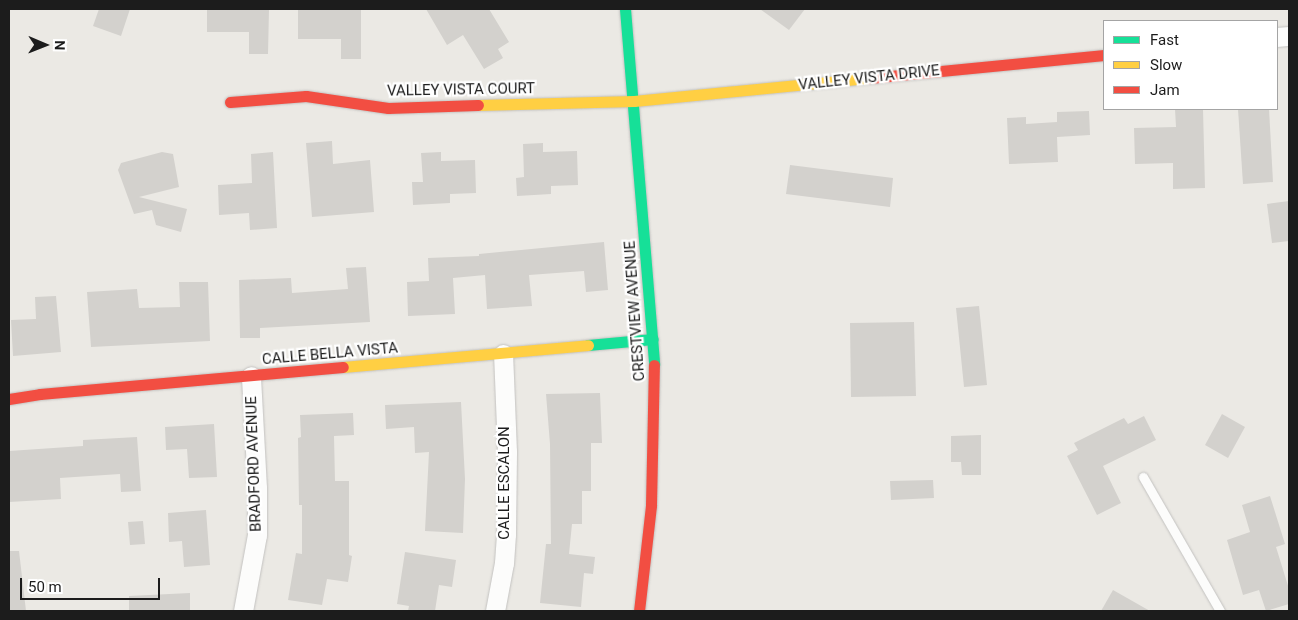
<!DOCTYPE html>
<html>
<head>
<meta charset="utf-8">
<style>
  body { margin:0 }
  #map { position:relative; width:1298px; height:620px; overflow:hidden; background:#ebe9e4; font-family:Roboto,sans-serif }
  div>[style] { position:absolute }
  .building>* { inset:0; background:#d3d1cd }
  .roads { filter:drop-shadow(0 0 1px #c3c2c0) drop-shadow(0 0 1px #c3c2c0) }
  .lane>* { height:9px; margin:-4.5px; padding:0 4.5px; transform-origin:4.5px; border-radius:4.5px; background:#fcfcfb }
  .street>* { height:19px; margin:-9.5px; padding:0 9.5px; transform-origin:9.5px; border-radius:9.5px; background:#fcfcfb }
  .fast>* { height:11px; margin:-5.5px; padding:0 5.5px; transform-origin:5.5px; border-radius:5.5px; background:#16e098 }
  .slow>* { height:11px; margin:-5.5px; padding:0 5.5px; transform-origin:5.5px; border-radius:5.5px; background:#ffcf43 }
  .jam>* { height:11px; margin:-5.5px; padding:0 5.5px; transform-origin:5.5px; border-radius:5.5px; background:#f24e42 }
  span { translate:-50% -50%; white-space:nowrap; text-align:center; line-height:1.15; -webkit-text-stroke:4.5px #fff; paint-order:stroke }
  .street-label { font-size:15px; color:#1c1c1c }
  .frame { position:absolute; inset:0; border:10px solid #1c1c1c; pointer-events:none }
  .legend { position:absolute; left:1103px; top:20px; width:175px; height:90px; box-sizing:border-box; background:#fff; border:1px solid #a4a4a4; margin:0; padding:6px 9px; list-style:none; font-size:15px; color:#1c1c1c }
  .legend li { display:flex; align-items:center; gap:10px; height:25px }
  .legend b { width:25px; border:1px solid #a4a4a4 }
  .north { position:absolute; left:20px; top:20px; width:50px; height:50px; -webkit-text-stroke:4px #fff; paint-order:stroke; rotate:91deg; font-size:14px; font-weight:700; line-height:20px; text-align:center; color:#1c1c1c }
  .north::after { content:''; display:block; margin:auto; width:18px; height:22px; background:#1c1c1c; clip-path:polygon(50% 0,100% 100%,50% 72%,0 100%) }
  .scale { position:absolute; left:20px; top:578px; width:140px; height:22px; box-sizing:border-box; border:2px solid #1c1c1c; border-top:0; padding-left:6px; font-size:15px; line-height:18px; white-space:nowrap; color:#1c1c1c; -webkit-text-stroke:4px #fff; paint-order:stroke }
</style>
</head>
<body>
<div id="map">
  <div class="building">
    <i style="clip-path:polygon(99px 9px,130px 9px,121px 36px,93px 26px)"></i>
    <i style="clip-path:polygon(207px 9px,269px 9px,268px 54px,249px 54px,249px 32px,207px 32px)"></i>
    <i style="clip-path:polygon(298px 9px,361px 9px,361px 59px,341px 59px,341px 39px,298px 39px)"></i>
    <i style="clip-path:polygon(426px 9px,489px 9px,509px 42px,498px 49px,503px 58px,484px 69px,463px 35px,447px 45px)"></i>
    <i style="clip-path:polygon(760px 9px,805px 9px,789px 30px)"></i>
    <i style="clip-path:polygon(1175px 109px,1203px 109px,1205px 188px,1173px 189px,1173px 163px,1135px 164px,1134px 128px,1176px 127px)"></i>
    <i style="clip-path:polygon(1238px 109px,1269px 109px,1273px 182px,1243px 184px)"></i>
    <i style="clip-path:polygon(1089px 111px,1090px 135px,1057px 137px,1058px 162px,1009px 164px,1007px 118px,1026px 117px,1026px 124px,1057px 122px,1057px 112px)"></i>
    <i style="clip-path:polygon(332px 141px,333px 164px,370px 160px,374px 212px,312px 217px,306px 143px)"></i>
    <i style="clip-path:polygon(543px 143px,543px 152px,577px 151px,578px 185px,551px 186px,551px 194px,517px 196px,516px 178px,524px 177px,523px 144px)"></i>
    <i style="clip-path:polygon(162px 152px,173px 154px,179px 187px,139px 197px,187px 209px,181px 232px,156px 225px,152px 210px,134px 214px,118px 170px,121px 163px)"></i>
    <i style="clip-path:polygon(273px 152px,277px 228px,250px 230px,249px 213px,219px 215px,218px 185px,252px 183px,251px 154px)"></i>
    <i style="clip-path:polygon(441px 152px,441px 161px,475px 160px,476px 193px,450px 194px,450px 203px,413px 205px,412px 182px,423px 182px,421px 153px)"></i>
    <i style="clip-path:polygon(790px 165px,893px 178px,890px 207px,786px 194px)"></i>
    <i style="clip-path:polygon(1289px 201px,1289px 241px,1272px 243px,1267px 204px)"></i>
    <i style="clip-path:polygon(604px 242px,608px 290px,586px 292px,584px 271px,529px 275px,532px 306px,487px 309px,485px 275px,453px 278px,455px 314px,408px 316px,407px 282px,429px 281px,428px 258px,479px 256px,479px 254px)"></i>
    <i style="clip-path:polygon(366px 267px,370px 322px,260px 328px,260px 338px,240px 338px,239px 280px,291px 278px,292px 293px,348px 289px,346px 268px)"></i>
    <i style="clip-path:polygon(179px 282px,208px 282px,210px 341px,91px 347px,87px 292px,137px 289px,139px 308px,180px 307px)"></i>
    <i style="clip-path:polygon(56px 296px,61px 352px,13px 356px,11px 320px,36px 319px,35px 297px)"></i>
    <i style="clip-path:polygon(979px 306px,987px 385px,964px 387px,956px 308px)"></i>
    <i style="clip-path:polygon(914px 322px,916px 396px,851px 397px,850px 323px)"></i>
    <i style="clip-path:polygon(600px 393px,602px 443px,591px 443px,591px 491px,582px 491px,582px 524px,572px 524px,569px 554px,595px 557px,593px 574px,584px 573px,581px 607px,540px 603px,546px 544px,551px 544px,550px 444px,546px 394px)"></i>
    <i style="clip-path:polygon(461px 402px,465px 479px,463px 533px,425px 531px,429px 452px,415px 453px,414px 427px,386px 429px,385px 405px)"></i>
    <i style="clip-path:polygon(353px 413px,354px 435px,334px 436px,335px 481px,349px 481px,349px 555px,352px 556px,348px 582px,327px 579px,322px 605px,288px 600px,296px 553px,302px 554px,302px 505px,299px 505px,298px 438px,301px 437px,300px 415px)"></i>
    <i style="clip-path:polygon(1222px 414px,1245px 427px,1228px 458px,1205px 445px)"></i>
    <i style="clip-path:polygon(1144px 416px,1156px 440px,1103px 466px,1121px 503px,1097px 515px,1067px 456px,1078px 450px,1074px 443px,1124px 418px,1128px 424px)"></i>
    <i style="clip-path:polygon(214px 424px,217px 477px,189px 478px,187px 449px,166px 450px,165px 427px)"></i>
    <i style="clip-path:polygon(981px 435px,981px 475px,962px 475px,961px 462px,951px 462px,951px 436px)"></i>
    <i style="clip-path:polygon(137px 437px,141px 491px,121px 492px,120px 474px,60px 478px,61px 499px,9px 502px,9px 451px,83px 446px,83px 440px)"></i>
    <i style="clip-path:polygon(933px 480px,934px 498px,891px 500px,890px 481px)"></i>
    <i style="clip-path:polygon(1270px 496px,1285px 544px,1276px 547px,1289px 589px,1289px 604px,1266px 611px,1259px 590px,1243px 595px,1227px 540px,1250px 532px,1242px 505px)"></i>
    <i style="clip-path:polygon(206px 510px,210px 565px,184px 567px,182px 541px,169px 542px,168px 513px)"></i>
    <i style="clip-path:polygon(143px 521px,145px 544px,130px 545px,128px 522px)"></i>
    <i style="clip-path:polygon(9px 551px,19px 551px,26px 611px,9px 611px)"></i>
    <i style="clip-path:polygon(405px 552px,456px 560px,452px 587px,439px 585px,435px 611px,408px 611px,409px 606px,397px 604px)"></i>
    <i style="clip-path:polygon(1113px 590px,1150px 611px,1101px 611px)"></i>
    <i style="clip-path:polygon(190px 593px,190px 611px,129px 611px,129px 596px)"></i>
  </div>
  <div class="roads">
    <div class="lane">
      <i style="left:1143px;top:477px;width:155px;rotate:60.1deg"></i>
    </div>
    <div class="street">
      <i style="left:1277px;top:37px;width:12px;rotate:-5deg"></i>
      <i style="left:243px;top:611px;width:77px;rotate:-79.6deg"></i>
      <i style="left:257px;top:535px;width:47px;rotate:-90deg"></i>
      <i style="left:257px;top:488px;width:112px;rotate:-93.1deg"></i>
      <i style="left:495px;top:611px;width:49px;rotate:-79.4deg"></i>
      <i style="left:504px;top:563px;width:29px;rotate:-86deg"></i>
      <i style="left:506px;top:534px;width:82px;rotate:-89.3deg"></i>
      <i style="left:507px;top:452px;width:98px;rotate:-92.3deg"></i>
    </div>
    <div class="fast">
      <i style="left:625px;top:9px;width:357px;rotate:85.3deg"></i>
      <i style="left:588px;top:345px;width:65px;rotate:-5.3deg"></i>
    </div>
    <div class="slow">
      <i style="left:478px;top:105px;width:156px;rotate:-1.5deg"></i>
      <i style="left:634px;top:101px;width:237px;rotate:-5.6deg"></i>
      <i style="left:343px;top:367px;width:246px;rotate:-5.1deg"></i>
    </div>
    <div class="jam">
      <i style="left:870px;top:78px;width:235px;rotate:-5.6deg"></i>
      <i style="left:230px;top:102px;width:76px;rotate:-4.5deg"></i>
      <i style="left:306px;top:96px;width:83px;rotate:8.3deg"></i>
      <i style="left:388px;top:108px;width:90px;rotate:-1.9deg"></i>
      <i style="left:9px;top:399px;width:31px;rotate:-9deg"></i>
      <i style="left:40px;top:394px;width:304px;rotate:-5.1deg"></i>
      <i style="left:639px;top:611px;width:107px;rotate:-83.5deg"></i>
      <i style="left:651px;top:505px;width:140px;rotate:-88.8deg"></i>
    </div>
  </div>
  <div class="street-label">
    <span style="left:869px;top:78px;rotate:-6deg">VALLEY VISTA DRIVE</span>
    <span style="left:461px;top:90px;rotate:-1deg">VALLEY VISTA COURT</span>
    <span style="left:635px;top:311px;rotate:-94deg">CRESTVIEW AVENUE</span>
    <span style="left:330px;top:354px;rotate:-5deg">CALLE BELLA VISTA</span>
    <span style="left:254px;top:464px;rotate:-92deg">BRADFORD AVENUE</span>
    <span style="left:505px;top:483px;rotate:-90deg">CALLE ESCALON</span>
  </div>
  <div class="frame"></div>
  <ul class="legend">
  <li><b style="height:6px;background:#16e098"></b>Fast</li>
  <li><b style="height:6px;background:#ffcf43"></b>Slow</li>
  <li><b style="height:6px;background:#f24e42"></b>Jam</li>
  </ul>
  <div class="north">N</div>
  <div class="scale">50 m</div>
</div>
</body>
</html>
